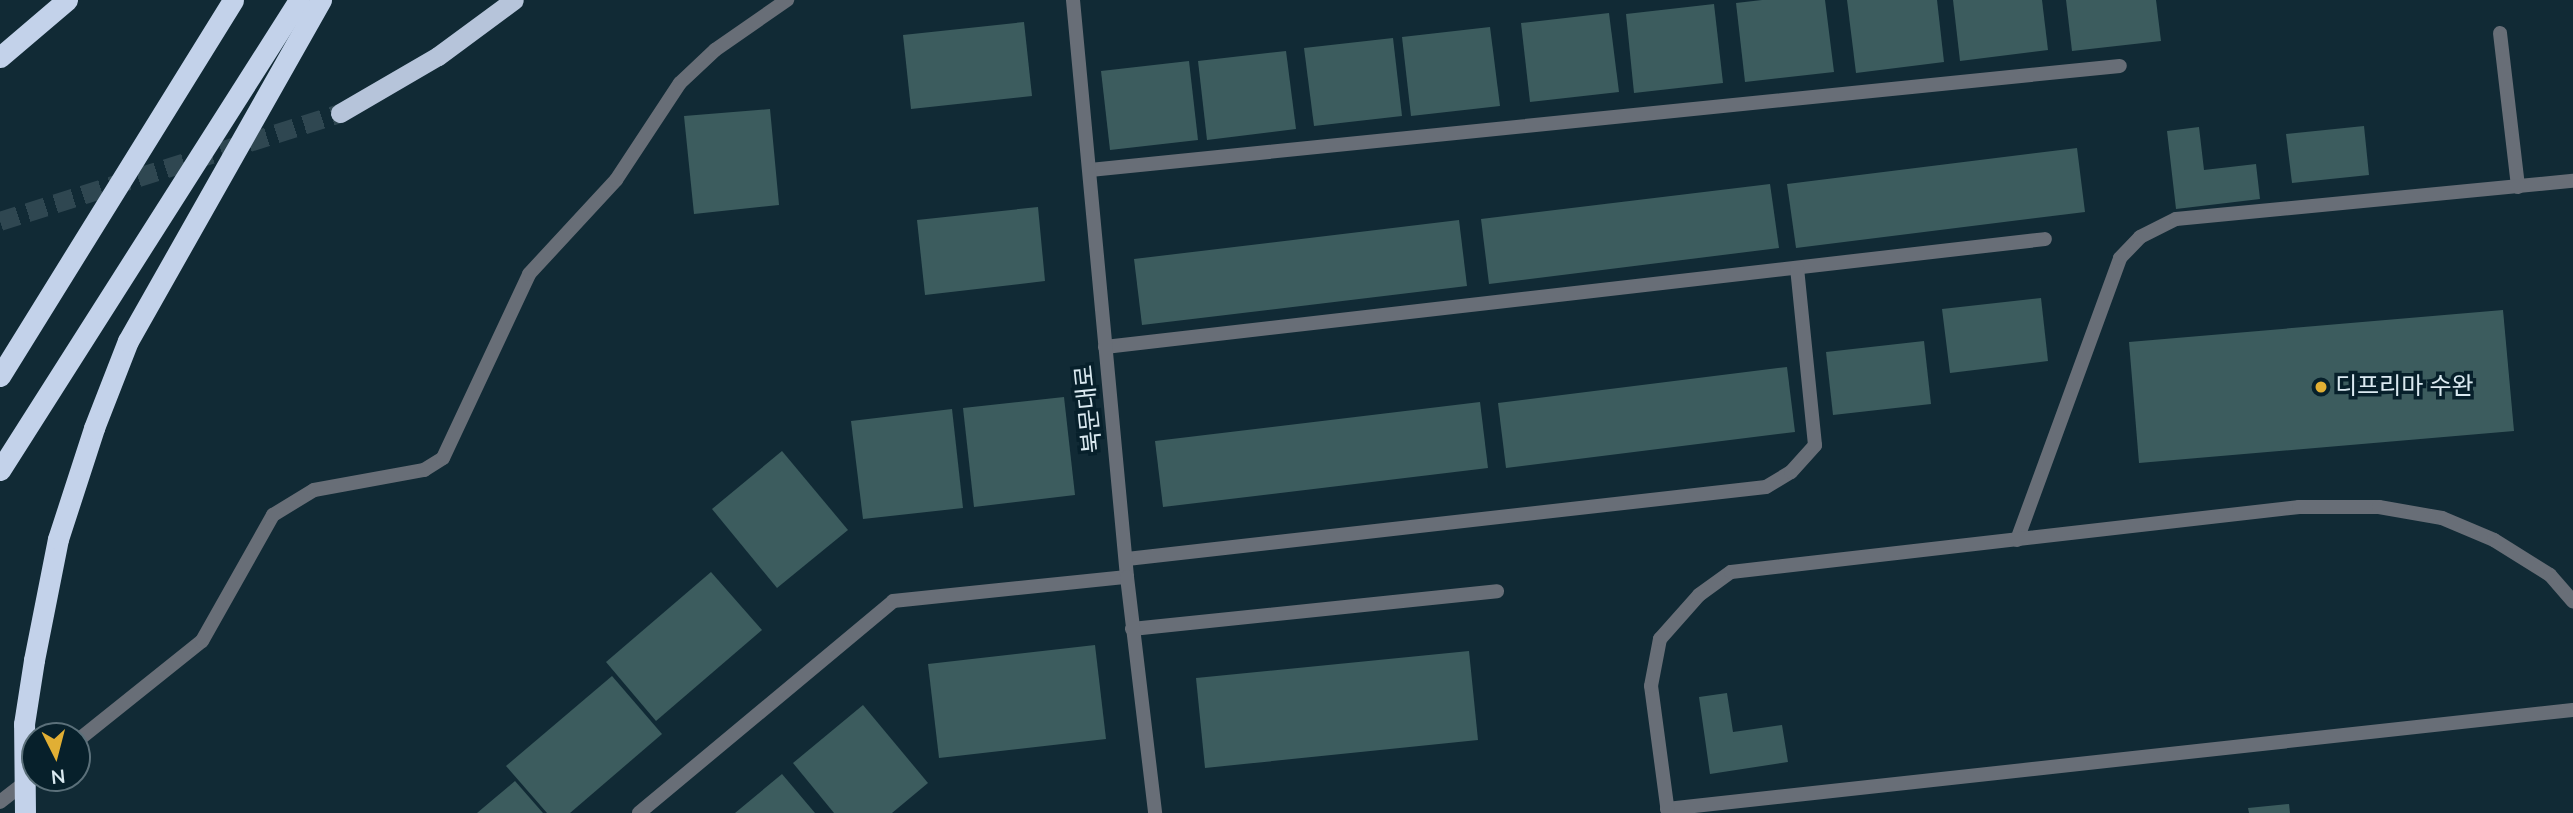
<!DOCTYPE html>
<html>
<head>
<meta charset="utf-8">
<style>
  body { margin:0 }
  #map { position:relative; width:2573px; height:813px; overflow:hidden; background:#112a35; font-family:"Nunito Sans","Noto Sans KR",sans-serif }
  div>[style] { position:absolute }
  .building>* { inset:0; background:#3c5c5e }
  .trunk-tunnel>* { height:19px; margin-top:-9.5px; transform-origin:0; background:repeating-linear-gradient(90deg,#2f4751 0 19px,transparent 0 29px) }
  .service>* { height:14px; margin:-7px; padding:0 7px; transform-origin:7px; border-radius:7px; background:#686e77 }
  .minor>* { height:14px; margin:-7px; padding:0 7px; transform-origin:7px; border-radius:7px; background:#686e77 }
  .trunk>* { height:19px; margin:-9.5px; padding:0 9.5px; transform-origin:9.5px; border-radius:9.5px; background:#b6c4da }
  .motorway>* { height:21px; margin:-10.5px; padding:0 10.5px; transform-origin:10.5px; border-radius:10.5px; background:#c3d2ea }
  .dots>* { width:19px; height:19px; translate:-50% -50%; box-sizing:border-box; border:4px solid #07202b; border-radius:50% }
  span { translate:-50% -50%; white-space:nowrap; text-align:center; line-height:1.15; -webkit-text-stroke:7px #07202b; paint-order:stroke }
  .poi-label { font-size:24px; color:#dae9f0 }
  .left { translate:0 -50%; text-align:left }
  .street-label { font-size:24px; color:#dae9f0 }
  .north { position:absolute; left:21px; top:722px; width:70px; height:70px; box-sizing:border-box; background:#07202b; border:2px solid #5b707a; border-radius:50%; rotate:174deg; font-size:19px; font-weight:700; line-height:28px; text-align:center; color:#dae9f0 }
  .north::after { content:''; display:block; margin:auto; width:24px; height:32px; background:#e1af34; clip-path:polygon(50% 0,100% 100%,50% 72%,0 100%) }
</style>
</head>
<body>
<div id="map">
  <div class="building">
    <i style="clip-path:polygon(1762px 0,1825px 0,1834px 72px,1745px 82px,1736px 3px)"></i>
    <i style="clip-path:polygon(1847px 0,1937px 0,1944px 62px,1856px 73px)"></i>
    <i style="clip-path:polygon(1953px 0,2042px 0,2048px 50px,1960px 61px)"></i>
    <i style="clip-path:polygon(2066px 0,2156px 0,2161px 41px,2072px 51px)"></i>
    <i style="clip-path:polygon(1714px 4px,1723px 83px,1634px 93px,1626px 14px)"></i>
    <i style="clip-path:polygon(1609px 13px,1619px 92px,1530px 102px,1521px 23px)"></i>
    <i style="clip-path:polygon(1024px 22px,1032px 96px,911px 109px,903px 35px)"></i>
    <i style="clip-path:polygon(1490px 27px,1500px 106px,1411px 116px,1402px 37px)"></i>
    <i style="clip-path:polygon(1393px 38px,1402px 116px,1314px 126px,1304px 48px)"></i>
    <i style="clip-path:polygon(1286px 51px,1296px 129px,1207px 140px,1198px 61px)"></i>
    <i style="clip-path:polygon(1189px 61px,1198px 140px,1110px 150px,1101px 71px)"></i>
    <i style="clip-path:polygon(770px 109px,779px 205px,694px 214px,684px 116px)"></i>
    <i style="clip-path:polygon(2364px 126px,2369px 175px,2292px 183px,2286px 134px)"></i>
    <i style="clip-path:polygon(2199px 127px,2204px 170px,2256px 164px,2260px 199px,2176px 209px,2167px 131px)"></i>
    <i style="clip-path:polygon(2077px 148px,2085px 212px,1796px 248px,1787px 184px)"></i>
    <i style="clip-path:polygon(1770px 184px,1779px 248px,1489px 284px,1481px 219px)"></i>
    <i style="clip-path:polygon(1038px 207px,1045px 281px,925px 295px,917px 220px)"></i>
    <i style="clip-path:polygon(1459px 220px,1467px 286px,1142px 325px,1134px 259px)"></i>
    <i style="clip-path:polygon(2041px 298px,2048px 361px,1950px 373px,1942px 309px)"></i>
    <i style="clip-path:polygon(2503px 310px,2514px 431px,2139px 463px,2129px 342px)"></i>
    <i style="clip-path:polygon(1924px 341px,1931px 404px,1833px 415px,1826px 352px)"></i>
    <i style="clip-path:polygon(1787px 367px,1795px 432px,1506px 468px,1498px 403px)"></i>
    <i style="clip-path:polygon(1064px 397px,1075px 495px,974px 507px,963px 408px)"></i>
    <i style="clip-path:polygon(1480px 402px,1488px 468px,1163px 507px,1155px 441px)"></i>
    <i style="clip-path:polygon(952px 409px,963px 508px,863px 519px,851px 421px)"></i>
    <i style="clip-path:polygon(782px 451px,848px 530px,777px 588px,712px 509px)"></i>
    <i style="clip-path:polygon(711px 572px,762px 630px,656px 721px,606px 662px)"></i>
    <i style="clip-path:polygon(1095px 645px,1106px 739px,939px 758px,928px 664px)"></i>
    <i style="clip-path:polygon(1469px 651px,1478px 740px,1205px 768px,1196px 678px)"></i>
    <i style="clip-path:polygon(612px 676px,662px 734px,570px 813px,547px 813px,506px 766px)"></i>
    <i style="clip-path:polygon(1727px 693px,1733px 732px,1782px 725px,1788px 762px,1710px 774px,1699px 697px)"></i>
    <i style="clip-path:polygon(863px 705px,928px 783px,892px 813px,834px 813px,793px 763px)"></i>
    <i style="clip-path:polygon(782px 774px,815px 813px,735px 813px)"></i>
    <i style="clip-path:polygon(515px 781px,543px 813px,477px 813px)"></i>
    <i style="clip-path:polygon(2289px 804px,2290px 813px,2249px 813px,2248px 808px)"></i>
  </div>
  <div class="trunk-tunnel">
    <i style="left:0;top:221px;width:357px;rotate:-17.6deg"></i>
  </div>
  <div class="service">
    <i style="left:2500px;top:33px;width:155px;rotate:83.3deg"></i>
    <i style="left:1090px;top:170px;width:1035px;rotate:-5.77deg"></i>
    <i style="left:1105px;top:347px;width:946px;rotate:-6.55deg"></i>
    <i style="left:2017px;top:540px;width:300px;rotate:-69.9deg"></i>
    <i style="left:2120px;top:258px;width:29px;rotate:-46deg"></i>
    <i style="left:2140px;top:237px;width:40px;rotate:-26.6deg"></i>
    <i style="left:2176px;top:219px;width:399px;rotate:-5.5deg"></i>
    <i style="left:1127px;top:559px;width:643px;rotate:-6.43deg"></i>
    <i style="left:1766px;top:487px;width:29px;rotate:-31deg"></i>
    <i style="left:1791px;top:472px;width:36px;rotate:-48deg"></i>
    <i style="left:1815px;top:445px;width:178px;rotate:-95.8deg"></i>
    <i style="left:1132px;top:629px;width:367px;rotate:-5.9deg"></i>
    <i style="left:77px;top:741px;width:160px;rotate:-38.7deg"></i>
    <i style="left:202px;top:641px;width:145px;rotate:-60.6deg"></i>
    <i style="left:273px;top:515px;width:48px;rotate:-31.4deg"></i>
    <i style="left:314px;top:490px;width:112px;rotate:-10.3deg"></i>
    <i style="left:424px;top:470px;width:22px;rotate:-32deg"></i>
    <i style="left:443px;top:458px;width:203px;rotate:-64.9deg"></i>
    <i style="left:529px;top:274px;width:128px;rotate:-47.2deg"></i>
    <i style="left:616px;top:180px;width:116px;rotate:-56.6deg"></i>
    <i style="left:680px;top:83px;width:48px;rotate:-43.3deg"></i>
    <i style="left:715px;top:50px;width:88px;rotate:-34.8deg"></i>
    <i style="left:0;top:802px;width:37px;rotate:-38deg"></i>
    <i style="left:639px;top:813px;width:331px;rotate:-39.8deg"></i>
    <i style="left:893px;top:601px;width:235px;rotate:-5.9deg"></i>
  </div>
  <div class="minor">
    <i style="left:1073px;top:0;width:580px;rotate:84.65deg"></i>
    <i style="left:1127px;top:577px;width:238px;rotate:83.2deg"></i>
    <i style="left:1667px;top:809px;width:911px;rotate:-6.24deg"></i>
    <i style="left:1668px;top:813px;width:128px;rotate:-97.6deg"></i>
    <i style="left:1651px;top:686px;width:48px;rotate:-79.2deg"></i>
    <i style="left:1660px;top:639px;width:59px;rotate:-48.4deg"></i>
    <i style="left:1699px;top:595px;width:39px;rotate:-36deg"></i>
    <i style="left:1731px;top:572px;width:572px;rotate:-6.53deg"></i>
    <i style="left:2299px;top:507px;width:80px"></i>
    <i style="left:2379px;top:507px;width:64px;rotate:9.9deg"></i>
    <i style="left:2442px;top:518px;width:56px;rotate:22.9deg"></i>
    <i style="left:2494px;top:540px;width:66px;rotate:32deg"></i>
    <i style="left:2550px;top:575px;width:35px;rotate:49deg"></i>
  </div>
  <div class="trunk">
    <i style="left:340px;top:113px;width:113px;rotate:-30.2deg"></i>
    <i style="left:438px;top:56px;width:94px;rotate:-36.4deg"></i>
  </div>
  <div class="motorway">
    <i style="left:0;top:57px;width:88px;rotate:-40.4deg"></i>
    <i style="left:0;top:376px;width:442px;rotate:-58.2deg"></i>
    <i style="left:0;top:470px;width:557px;rotate:-57.54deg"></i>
    <i style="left:25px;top:813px;width:89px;rotate:-90.6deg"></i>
    <i style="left:24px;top:724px;width:65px;rotate:-81.1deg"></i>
    <i style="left:34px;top:660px;width:123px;rotate:-78.8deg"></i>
    <i style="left:58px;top:539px;width:117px;rotate:-72deg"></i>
    <i style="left:94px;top:428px;width:93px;rotate:-68.7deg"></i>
    <i style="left:128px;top:341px;width:392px;rotate:-60.5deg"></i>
  </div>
  <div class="dots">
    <i style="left:2321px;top:387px;background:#e1af34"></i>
  </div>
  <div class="poi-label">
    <span class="left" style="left:2335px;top:387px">디프리마 수완</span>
  </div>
  <div class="street-label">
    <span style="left:1089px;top:409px;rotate:-96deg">북문대로</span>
  </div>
  <div class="north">N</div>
</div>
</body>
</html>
